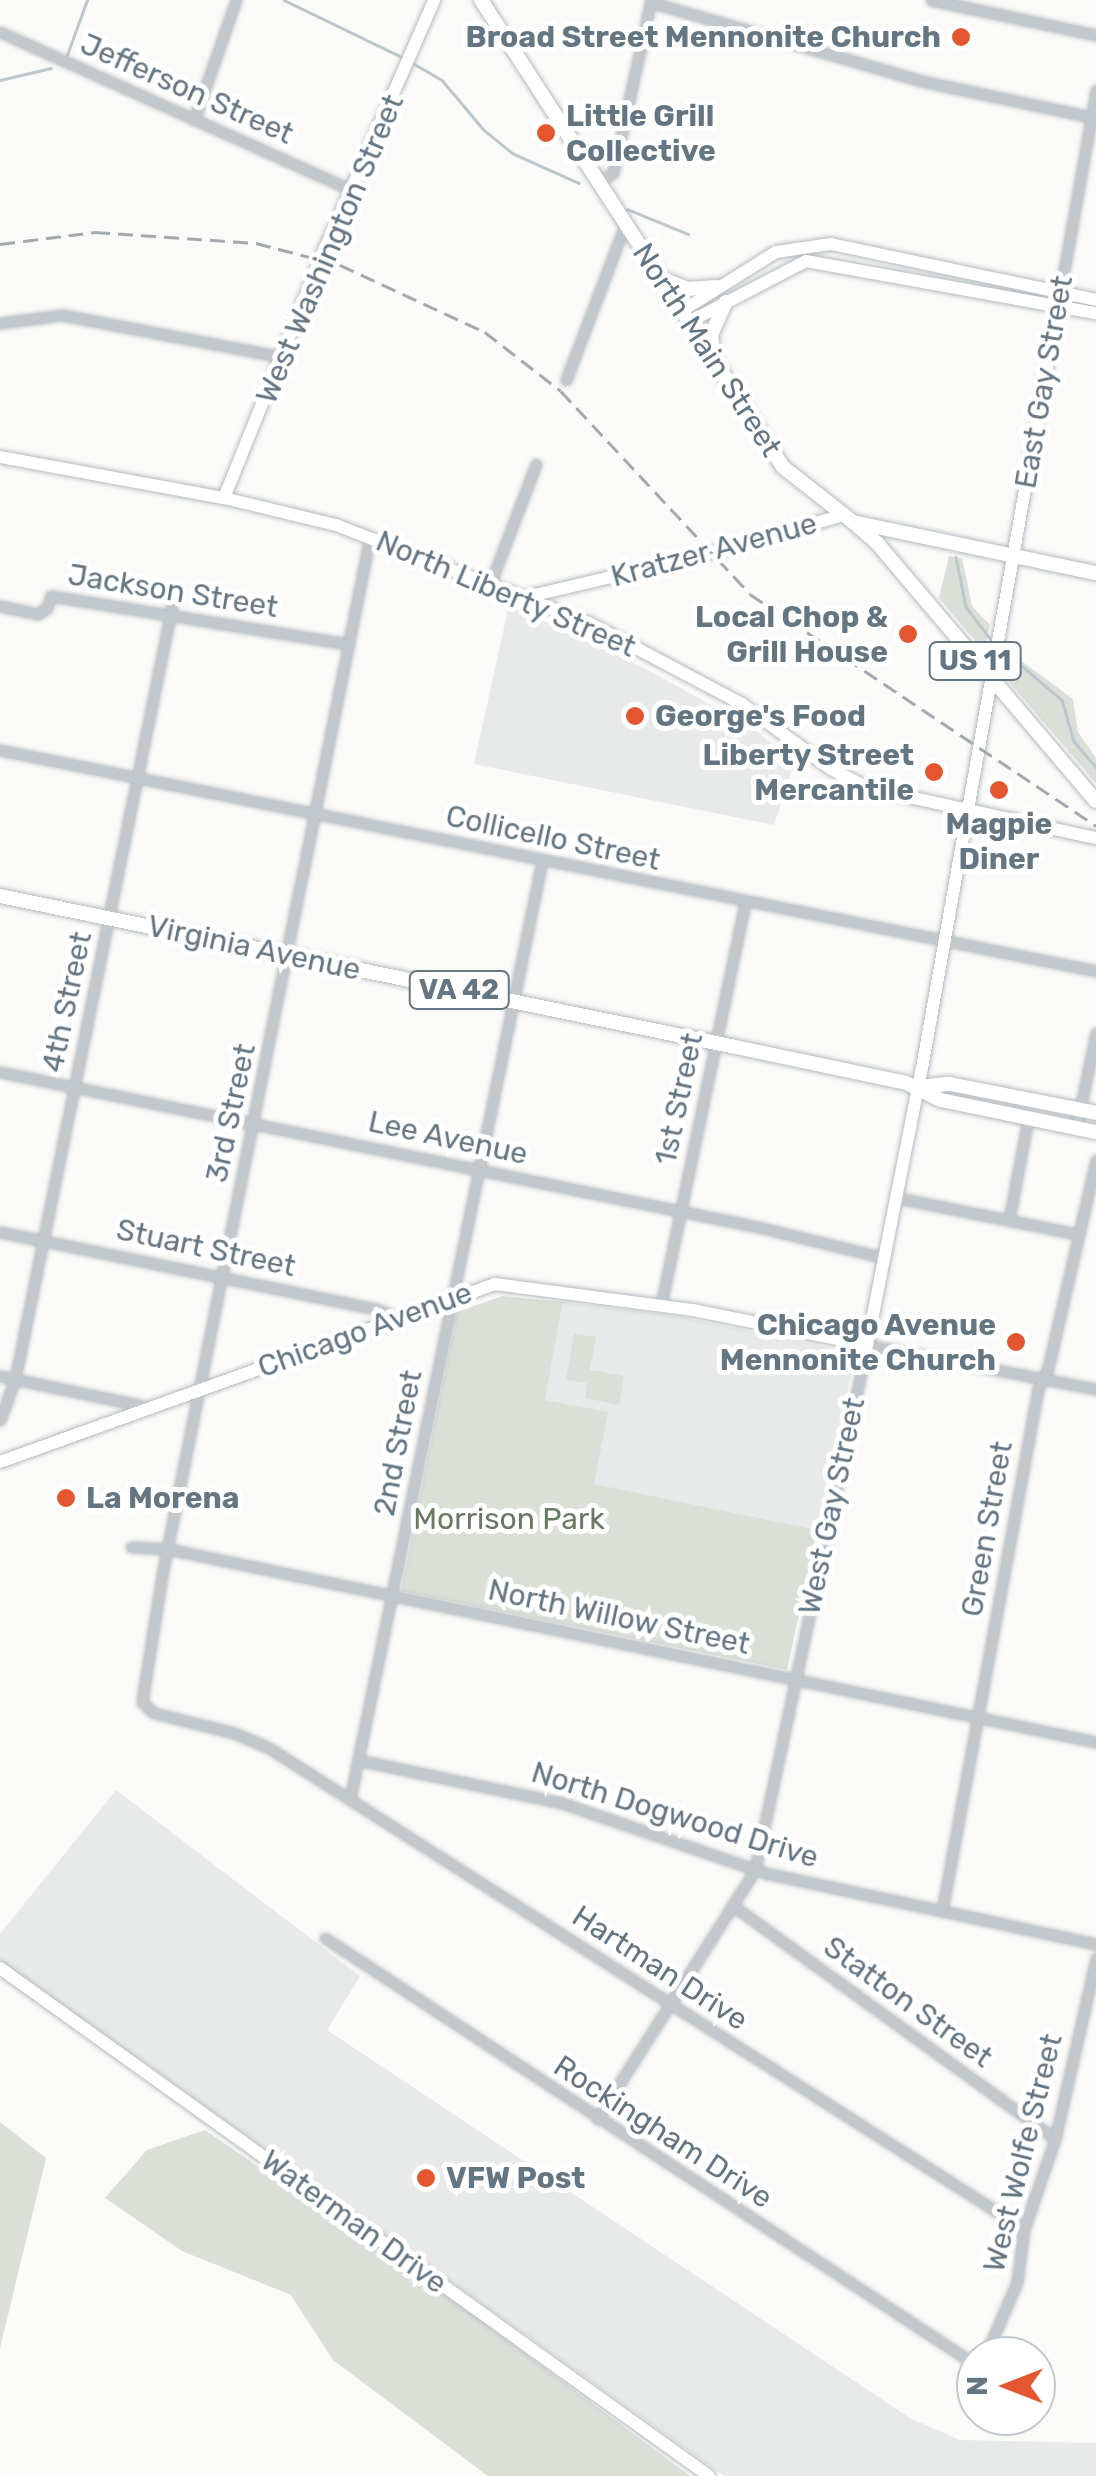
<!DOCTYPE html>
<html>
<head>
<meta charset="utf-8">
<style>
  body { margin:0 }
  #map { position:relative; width:1096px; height:2476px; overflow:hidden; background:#fafaf8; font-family:Rubik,sans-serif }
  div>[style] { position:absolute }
  .built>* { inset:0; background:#e8e9e9 }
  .green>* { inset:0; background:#dadfd7 }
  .stream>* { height:2.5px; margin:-1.25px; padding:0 1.25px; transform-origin:1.25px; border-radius:1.25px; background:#bbc7cb }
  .roads { filter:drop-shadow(0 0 2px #b3babf) drop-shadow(0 0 2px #b3babf) }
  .street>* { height:9px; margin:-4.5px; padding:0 4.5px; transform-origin:4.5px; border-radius:4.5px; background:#c3c8cc }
  .secondary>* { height:12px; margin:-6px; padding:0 6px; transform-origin:6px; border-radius:6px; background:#fff }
  .primary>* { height:14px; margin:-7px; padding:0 7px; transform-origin:7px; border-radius:7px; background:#fff }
  .rail>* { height:2.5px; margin-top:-1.25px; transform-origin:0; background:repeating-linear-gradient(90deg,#a2aab0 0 15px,transparent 0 23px) }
  .dots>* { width:28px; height:28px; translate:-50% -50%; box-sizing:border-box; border:5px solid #fff; border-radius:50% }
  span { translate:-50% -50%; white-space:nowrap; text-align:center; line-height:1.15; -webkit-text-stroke:10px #fff; paint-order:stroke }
  .shield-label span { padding:2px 8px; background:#fff; border:2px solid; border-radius:8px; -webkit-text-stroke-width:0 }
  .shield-label { font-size:28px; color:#657683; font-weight:700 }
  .poi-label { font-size:30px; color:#657683; font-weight:700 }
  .right { translate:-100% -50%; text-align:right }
  .left { translate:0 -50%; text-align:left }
  .street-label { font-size:30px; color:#657683 }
  .park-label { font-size:30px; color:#687a64 }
  .north { position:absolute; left:956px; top:2336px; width:100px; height:100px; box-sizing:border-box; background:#fff; border:2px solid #c1c8cd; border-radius:50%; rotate:270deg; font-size:28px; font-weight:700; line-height:40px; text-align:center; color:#657683 }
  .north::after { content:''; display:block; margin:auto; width:35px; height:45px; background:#e4572e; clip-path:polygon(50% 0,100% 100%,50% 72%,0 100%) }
</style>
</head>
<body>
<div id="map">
  <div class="built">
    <i style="clip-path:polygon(509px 605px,650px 671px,754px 729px,795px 762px,774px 825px,474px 764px)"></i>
    <i style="clip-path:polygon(563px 1302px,671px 1315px,856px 1353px,817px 1530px,593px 1484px,545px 1400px)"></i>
    <i style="clip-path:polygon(116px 1790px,360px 1976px,327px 2030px,910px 2418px,960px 2440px,1096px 2443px,1096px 2476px,724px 2476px,0 1960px,0 1934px)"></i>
  </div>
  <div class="green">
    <i style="clip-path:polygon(949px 556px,962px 558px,972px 606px,990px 625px,984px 651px,939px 598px)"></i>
    <i style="clip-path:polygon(1008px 651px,1073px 699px,1078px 732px,1096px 758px,1096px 783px,1004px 676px)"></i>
    <i style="clip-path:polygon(502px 1296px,563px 1302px,545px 1400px,608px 1412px,594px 1484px,817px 1530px,787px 1670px,401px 1591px,457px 1312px)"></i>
    <i style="clip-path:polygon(574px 1334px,596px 1337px,590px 1370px,624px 1376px,619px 1405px,585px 1398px,587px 1383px,566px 1380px)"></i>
    <i style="clip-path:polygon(0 2122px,46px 2158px,0 2348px)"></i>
    <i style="clip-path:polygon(205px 2130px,480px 2320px,690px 2476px,488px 2476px,333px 2360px,291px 2295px,182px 2251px,105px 2198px,147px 2150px)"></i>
  </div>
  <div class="stream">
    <i style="left:284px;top:0;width:133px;rotate:25.8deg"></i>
    <i style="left:67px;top:55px;width:59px;rotate:-70deg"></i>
    <i style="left:411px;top:62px;width:36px;rotate:30deg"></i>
    <i style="left:442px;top:80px;width:65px;rotate:50deg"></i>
    <i style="left:484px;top:130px;width:38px;rotate:39deg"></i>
    <i style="left:514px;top:154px;width:71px;rotate:24deg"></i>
    <i style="left:0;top:80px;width:52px;rotate:-13.2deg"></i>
    <i style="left:627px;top:209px;width:66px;rotate:22.3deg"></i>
    <i style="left:956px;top:557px;width:51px;rotate:78.7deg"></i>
    <i style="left:966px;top:607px;width:43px;rotate:52.6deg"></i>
    <i style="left:1002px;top:649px;width:79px;rotate:40.4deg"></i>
    <i style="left:1062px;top:700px;width:43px;rotate:73.7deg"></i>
    <i style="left:1074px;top:741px;width:34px;rotate:50deg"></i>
  </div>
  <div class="roads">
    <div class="street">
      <i style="left:931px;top:0;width:169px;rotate:12deg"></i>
      <i style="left:650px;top:2px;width:287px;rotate:16.2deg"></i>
      <i style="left:926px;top:82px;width:174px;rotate:12deg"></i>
      <i style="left:0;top:32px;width:388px;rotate:24.2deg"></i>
      <i style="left:194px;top:120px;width:127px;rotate:-70.7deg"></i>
      <i style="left:597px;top:182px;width:18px;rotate:-29deg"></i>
      <i style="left:613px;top:173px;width:177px;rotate:-77.6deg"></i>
      <i style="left:1060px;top:293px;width:206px;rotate:-79.9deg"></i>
      <i style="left:0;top:323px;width:63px;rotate:-7.4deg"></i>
      <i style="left:62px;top:315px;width:225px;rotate:10.8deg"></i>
      <i style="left:566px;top:380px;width:166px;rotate:-69.2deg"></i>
      <i style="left:370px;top:537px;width:1053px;rotate:101.34deg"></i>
      <i style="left:163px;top:1569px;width:135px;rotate:99deg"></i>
      <i style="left:142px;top:1702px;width:16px;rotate:43deg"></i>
      <i style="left:154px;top:1713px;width:82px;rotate:14deg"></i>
      <i style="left:234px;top:1733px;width:38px;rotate:23deg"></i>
      <i style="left:269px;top:1748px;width:895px;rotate:32.5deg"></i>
      <i style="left:491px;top:582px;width:126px;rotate:-69.1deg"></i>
      <i style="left:0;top:606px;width:39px;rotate:12deg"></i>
      <i style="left:38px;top:614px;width:11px;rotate:-34deg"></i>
      <i style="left:47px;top:608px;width:13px;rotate:-72deg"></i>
      <i style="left:51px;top:596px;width:302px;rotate:9.2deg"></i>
      <i style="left:0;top:750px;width:1118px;rotate:11.4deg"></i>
      <i style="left:0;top:1072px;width:774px;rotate:11.56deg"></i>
      <i style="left:758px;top:1227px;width:131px;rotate:13.7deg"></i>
      <i style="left:1076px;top:1128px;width:97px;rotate:-78.1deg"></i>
      <i style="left:898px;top:1198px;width:183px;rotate:11.4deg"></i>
      <i style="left:1009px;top:1220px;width:104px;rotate:-79.4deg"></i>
      <i style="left:0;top:1232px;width:384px;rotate:11.6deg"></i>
      <i style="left:376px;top:1309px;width:26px;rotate:21deg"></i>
      <i style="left:661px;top:1305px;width:412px;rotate:-78.2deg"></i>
      <i style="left:0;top:1376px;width:152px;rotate:11.8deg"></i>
      <i style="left:0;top:1420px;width:44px;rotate:-69.9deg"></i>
      <i style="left:15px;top:1379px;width:804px;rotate:-78.52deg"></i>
      <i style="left:131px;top:1547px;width:37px;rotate:3deg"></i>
      <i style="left:168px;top:1549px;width:948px;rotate:11.75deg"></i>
      <i style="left:358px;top:1760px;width:208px;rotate:11.9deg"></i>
      <i style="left:562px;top:1803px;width:215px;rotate:19deg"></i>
      <i style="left:765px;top:1873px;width:339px;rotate:12.1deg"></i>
      <i style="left:350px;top:1799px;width:957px;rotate:-78.43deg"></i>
      <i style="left:732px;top:1905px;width:399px;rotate:35.9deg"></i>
      <i style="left:942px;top:1911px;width:531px;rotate:-79.58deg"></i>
      <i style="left:1038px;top:1389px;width:23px;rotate:-65deg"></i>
      <i style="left:1048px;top:1368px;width:213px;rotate:-77deg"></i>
      <i style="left:325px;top:1938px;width:779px;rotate:33.26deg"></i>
      <i style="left:597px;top:2119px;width:295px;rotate:-57.6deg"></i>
      <i style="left:755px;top:1870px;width:537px;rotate:-77.96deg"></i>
      <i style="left:867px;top:1345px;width:233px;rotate:10.9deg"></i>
      <i style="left:985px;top:2356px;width:81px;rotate:-66.6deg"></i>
      <i style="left:1017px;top:2282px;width:53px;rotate:-82.5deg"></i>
      <i style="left:1024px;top:2229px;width:95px;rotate:-71deg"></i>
      <i style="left:1055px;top:2139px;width:186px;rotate:-77.2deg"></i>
    </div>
    <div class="secondary">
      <i style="left:680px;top:312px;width:113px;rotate:-32deg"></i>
      <i style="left:776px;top:252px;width:56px;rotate:-8.3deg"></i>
      <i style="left:831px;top:244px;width:271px;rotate:11.9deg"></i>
      <i style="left:687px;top:323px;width:134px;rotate:-27.5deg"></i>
      <i style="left:806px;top:261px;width:295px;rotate:10.2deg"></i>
      <i style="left:0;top:457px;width:228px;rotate:10.4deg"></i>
      <i style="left:224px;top:498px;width:115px;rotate:13.6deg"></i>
      <i style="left:336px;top:525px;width:271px;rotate:21.2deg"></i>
      <i style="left:589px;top:623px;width:173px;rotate:27.9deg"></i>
      <i style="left:742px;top:704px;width:110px;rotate:36.1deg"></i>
      <i style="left:831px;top:769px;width:42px;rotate:27.2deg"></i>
      <i style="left:868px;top:788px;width:233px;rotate:12.4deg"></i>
      <i style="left:224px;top:498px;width:259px;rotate:-68deg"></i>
      <i style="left:321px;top:258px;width:282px;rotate:-66.3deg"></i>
      <i style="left:526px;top:597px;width:175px;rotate:-13.2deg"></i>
      <i style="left:696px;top:557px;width:153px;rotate:-15.9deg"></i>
      <i style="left:0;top:1462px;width:526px;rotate:-19.78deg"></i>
      <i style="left:495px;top:1284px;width:200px;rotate:7.5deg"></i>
      <i style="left:693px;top:1310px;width:177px;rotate:11.4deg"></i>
      <i style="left:867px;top:1345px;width:282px;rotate:-78.8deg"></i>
      <i style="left:922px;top:1068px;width:787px;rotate:-79.9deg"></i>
      <i style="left:0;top:1968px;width:872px;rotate:35.62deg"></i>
    </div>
    <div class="primary">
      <i style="left:481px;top:0;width:556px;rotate:57.11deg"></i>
      <i style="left:783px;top:467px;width:89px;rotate:38.2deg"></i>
      <i style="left:853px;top:522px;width:248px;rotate:11.9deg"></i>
      <i style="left:660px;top:278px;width:29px;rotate:22deg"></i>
      <i style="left:687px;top:289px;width:30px;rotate:-4deg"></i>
      <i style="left:714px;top:359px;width:24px;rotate:-97deg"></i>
      <i style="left:711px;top:335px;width:36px;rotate:-66deg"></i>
      <i style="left:853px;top:522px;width:32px;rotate:41deg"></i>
      <i style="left:877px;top:543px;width:338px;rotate:49.7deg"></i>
      <i style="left:0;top:896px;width:746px;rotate:11.6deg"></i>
      <i style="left:731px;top:1046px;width:179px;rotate:11.9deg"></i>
      <i style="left:906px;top:1083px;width:39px;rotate:26deg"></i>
      <i style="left:941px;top:1100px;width:158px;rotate:11.7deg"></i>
      <i style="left:919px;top:1087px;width:31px;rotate:-6deg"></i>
      <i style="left:950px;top:1084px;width:149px;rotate:11.2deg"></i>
    </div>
  </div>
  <div class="rail">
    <i style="left:0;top:244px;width:96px;rotate:-7.2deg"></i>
    <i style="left:95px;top:232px;width:161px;rotate:3.9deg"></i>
    <i style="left:256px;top:243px;width:87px;rotate:14.7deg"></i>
    <i style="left:340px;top:265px;width:160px;rotate:24.8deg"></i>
    <i style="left:485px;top:332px;width:96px;rotate:37.8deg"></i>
    <i style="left:561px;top:391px;width:277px;rotate:47deg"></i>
    <i style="left:750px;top:594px;width:417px;rotate:33.8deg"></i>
  </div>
  <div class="dots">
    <i style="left:961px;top:37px;background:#e4572e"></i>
    <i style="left:546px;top:133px;background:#e4572e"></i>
    <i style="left:908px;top:634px;background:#e4572e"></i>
    <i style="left:635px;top:716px;background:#e4572e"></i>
    <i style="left:934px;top:772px;background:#e4572e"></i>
    <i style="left:999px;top:790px;background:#e4572e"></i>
    <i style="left:1016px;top:1342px;background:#e4572e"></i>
    <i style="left:66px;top:1498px;background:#e4572e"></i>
    <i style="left:426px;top:2178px;background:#e4572e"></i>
  </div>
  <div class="shield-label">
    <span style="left:975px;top:661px">US 11</span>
    <span style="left:459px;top:990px">VA 42</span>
  </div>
  <div class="poi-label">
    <span class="right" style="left:941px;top:37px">Broad Street Mennonite Church</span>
    <span class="left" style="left:566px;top:133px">Little Grill<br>Collective</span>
    <span class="right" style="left:888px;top:634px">Local Chop &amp;<br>Grill House</span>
    <span class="left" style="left:655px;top:716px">George's Food</span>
    <span class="right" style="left:914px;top:772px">Liberty Street<br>Mercantile</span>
    <span style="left:999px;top:841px">Magpie<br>Diner</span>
    <span class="right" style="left:996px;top:1342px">Chicago Avenue<br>Mennonite Church</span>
    <span class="left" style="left:86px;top:1498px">La Morena</span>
    <span class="left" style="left:446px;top:2178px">VFW Post</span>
  </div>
  <div class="street-label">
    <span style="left:187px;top:89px;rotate:24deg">Jefferson Street</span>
    <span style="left:330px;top:249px;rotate:-67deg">West Washington Street</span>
    <span style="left:707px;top:350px;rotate:57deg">North Main Street</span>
    <span style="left:1044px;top:382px;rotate:-80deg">East Gay Street</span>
    <span style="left:714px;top:550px;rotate:-15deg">Kratzer Avenue</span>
    <span style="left:173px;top:591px;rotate:9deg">Jackson Street</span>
    <span style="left:506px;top:594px;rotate:23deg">North Liberty Street</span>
    <span style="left:553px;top:838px;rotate:12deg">Collicello Street</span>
    <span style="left:254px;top:948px;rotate:12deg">Virginia Avenue</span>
    <span style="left:67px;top:1002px;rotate:-78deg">4th Street</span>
    <span style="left:679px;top:1099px;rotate:-78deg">1st Street</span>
    <span style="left:231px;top:1113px;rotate:-78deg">3rd Street</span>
    <span style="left:448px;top:1138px;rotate:12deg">Lee Avenue</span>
    <span style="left:206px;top:1248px;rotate:12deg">Stuart Street</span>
    <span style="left:365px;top:1330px;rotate:-20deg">Chicago Avenue</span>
    <span style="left:398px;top:1443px;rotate:-79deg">2nd Street</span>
    <span style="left:832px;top:1506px;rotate:-78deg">West Gay Street</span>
    <span style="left:987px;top:1529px;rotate:-80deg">Green Street</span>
    <span style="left:619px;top:1617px;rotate:12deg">North Willow Street</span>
    <span style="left:675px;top:1815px;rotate:17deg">North Dogwood Drive</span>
    <span style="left:660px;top:1968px;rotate:33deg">Hartman Drive</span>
    <span style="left:908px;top:2002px;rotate:36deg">Statton Street</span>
    <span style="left:663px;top:2132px;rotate:33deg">Rockingham Drive</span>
    <span style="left:1023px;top:2153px;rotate:-76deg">West Wolfe Street</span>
    <span style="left:354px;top:2222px;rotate:36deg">Waterman Drive</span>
  </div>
  <div class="park-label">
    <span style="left:509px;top:1519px">Morrison Park</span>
  </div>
  <div class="north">N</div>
</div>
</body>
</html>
